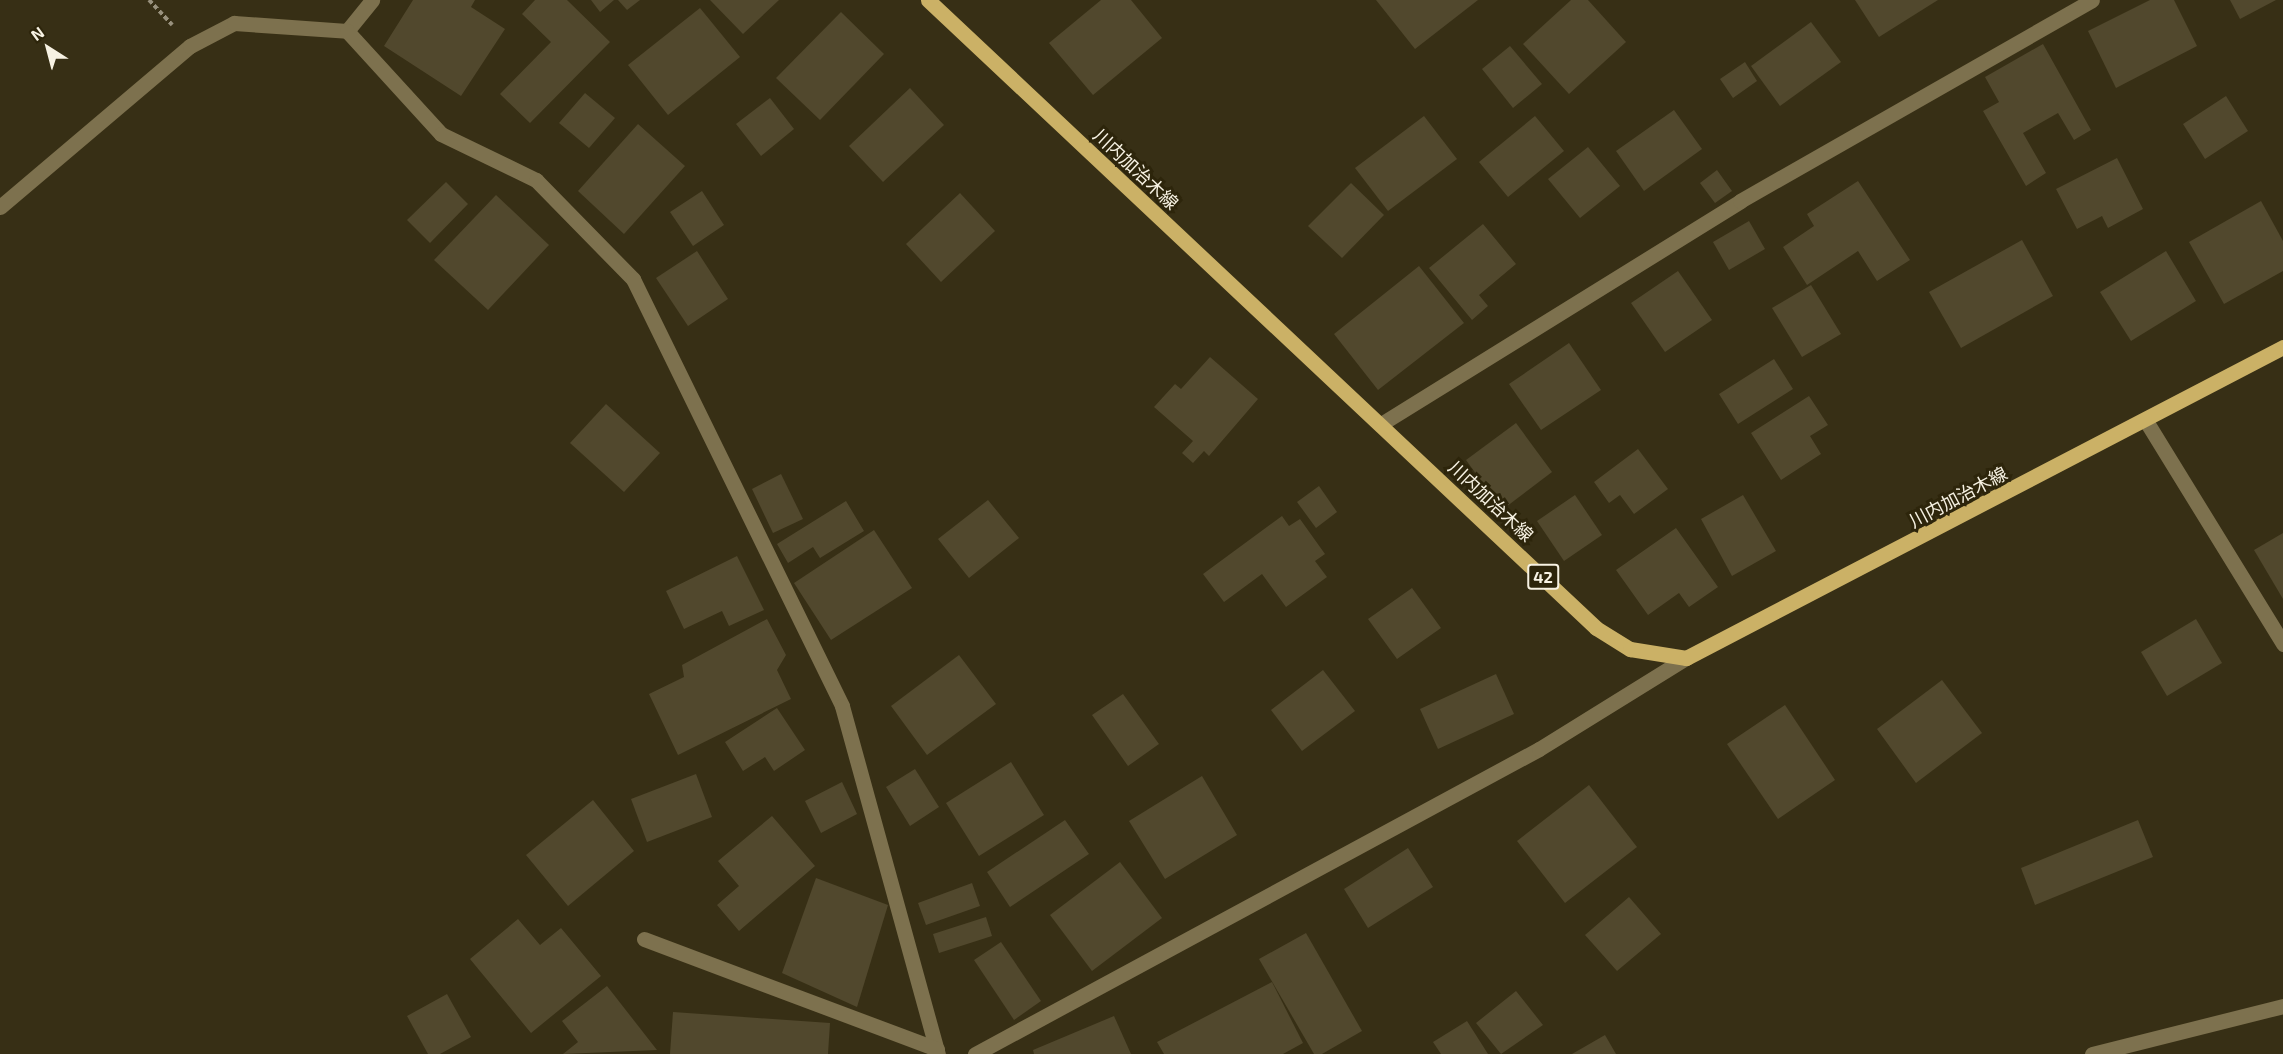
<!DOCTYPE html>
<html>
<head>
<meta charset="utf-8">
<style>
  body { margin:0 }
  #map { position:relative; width:2283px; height:1054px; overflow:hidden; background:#372f15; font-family:"Exo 2","Noto Sans JP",sans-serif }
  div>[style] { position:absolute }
  .building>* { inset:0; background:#51482d }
  .path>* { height:4px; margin-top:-2px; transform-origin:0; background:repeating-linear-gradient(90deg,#98917d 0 4.5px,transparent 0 7.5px) }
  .street>* { height:15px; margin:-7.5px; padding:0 7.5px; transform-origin:7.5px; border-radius:7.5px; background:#7d714e }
  .primary>* { height:15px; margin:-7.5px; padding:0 7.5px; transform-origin:7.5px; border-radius:7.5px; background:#cbb166 }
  span { translate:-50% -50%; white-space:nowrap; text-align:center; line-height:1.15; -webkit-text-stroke:6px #2d250b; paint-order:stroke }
  .shield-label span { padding:2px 4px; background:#2d250b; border:2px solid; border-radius:4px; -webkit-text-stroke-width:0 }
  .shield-label { font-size:16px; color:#f7f2e3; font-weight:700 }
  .street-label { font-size:18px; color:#f7f2e3 }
  .north { position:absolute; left:18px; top:18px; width:60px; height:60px; -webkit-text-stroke:4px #2d250b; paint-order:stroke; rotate:324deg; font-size:16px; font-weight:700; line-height:24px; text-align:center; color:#f7f2e3 }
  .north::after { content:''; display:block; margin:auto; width:21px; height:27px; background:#f7f2e3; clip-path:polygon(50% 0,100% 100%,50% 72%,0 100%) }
</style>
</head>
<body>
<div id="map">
  <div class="building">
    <i style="clip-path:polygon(413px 0,475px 0,471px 7px,505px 29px,461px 96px,384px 46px)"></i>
    <i style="clip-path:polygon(535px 0,567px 0,610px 42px,530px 123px,500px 94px,551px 42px,522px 14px)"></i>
    <i style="clip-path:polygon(591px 0,614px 0,600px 12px)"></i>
    <i style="clip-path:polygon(618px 0,640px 0,627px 10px)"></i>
    <i style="clip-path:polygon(710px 0,779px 0,743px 34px)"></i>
    <i style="clip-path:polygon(1101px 0,1131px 0,1162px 38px,1093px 95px,1049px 43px)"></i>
    <i style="clip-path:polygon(1376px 0,1478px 0,1415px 49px)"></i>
    <i style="clip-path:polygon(1571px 0,1588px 0,1626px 42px,1569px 94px,1523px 44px)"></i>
    <i style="clip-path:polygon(1855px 0,1938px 0,1879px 37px)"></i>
    <i style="clip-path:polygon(2150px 0,2174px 0,2197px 46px,2116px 88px,2088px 31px)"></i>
    <i style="clip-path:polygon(2230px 0,2276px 0,2240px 19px)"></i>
    <i style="clip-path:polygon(700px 8px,740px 57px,668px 115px,628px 65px)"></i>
    <i style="clip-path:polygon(841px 12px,884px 54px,820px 120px,776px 78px)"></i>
    <i style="clip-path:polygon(1811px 22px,1841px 62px,1780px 106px,1751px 66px)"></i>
    <i style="clip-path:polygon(2043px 44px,2091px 130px,2074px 140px,2058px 113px,2023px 133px,2046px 173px,2026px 186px,1983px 111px,1999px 102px,1985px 77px)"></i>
    <i style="clip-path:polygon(1510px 46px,1542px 84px,1513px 108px,1482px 69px)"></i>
    <i style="clip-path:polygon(1745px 62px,1757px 81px,1733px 98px,1720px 79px)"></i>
    <i style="clip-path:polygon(910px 88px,944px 125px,883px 182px,849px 146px)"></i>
    <i style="clip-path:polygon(585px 93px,615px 118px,589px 148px,559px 123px)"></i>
    <i style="clip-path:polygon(2226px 96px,2248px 131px,2205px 159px,2183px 124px)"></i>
    <i style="clip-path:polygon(770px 98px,794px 129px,761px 156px,736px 124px)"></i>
    <i style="clip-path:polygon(1674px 110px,1702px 149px,1644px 191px,1616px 151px)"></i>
    <i style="clip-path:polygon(1424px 116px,1457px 159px,1388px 211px,1355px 168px)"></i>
    <i style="clip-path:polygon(1535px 116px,1564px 151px,1508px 197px,1479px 162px)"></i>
    <i style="clip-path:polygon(638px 124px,685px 166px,624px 234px,578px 191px)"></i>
    <i style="clip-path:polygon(1588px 147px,1620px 186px,1580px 218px,1548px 179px)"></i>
    <i style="clip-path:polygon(2117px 158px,2143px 209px,2108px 228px,2102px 216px,2077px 229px,2056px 189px)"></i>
    <i style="clip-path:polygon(1717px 170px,1732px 191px,1715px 203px,1700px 183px)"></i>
    <i style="clip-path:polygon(1858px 181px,1910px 260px,1877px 281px,1858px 251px,1807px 285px,1783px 247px,1814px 226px,1807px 214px)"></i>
    <i style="clip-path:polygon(446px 182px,468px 204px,430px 243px,407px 220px)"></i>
    <i style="clip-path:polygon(1351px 183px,1384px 215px,1342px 258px,1308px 226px)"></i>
    <i style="clip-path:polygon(702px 191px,724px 225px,693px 246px,670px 212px)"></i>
    <i style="clip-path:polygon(960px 193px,995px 231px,941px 282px,906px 244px)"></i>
    <i style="clip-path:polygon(496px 195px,549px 245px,488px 310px,434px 260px)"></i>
    <i style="clip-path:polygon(2261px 201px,2283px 241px,2283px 271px,2224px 304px,2189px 242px)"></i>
    <i style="clip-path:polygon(1749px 221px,1765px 249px,1729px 270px,1713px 242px)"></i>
    <i style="clip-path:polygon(1483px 224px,1516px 264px,1479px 295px,1488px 306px,1472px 320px,1429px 268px)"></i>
    <i style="clip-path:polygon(2022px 240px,2053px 296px,1961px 348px,1929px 292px)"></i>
    <i style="clip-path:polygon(697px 251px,728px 299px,688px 326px,656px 278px)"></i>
    <i style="clip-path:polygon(2166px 251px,2196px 301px,2131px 341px,2100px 292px)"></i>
    <i style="clip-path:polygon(1419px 266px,1464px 323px,1378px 390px,1334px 334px)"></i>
    <i style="clip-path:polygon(1678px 271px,1712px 320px,1665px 352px,1631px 303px)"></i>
    <i style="clip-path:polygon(1811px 285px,1841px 334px,1802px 357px,1772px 308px)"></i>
    <i style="clip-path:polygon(1569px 343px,1601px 390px,1541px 430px,1509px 384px)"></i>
    <i style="clip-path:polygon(1210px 357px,1258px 399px,1209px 456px,1204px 451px,1193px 463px,1182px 453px,1193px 441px,1154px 407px,1175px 384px,1181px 389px)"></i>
    <i style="clip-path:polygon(1774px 359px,1793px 389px,1738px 424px,1719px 394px)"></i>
    <i style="clip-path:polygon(1809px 396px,1828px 425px,1810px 436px,1821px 454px,1781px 480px,1751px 433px)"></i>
    <i style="clip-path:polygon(606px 404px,660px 453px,624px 492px,570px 443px)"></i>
    <i style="clip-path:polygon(1516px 423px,1552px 472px,1502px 510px,1466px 460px)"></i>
    <i style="clip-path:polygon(1638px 449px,1668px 489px,1634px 514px,1620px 495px,1609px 503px,1594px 482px)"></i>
    <i style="clip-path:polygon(781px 474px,803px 519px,773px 533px,752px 489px)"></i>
    <i style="clip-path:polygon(1319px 486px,1337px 512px,1316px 528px,1297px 502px)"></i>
    <i style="clip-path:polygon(1575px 495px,1602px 535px,1564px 561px,1537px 521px)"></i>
    <i style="clip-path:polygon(1743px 495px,1776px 551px,1732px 576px,1701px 519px)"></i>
    <i style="clip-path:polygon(988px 500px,1019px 538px,969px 578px,938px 539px)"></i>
    <i style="clip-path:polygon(846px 501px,864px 531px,820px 558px,813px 547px,788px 563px,777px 544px)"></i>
    <i style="clip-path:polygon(1282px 516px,1289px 526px,1300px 519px,1325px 554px,1315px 561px,1327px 577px,1286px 607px,1262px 574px,1224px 602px,1203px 574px)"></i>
    <i style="clip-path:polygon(1676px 528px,1718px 587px,1689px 607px,1679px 593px,1648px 615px,1616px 570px)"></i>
    <i style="clip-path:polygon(874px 530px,912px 588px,831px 640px,794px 583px)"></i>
    <i style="clip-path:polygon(2283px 533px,2283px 599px,2254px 550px)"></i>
    <i style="clip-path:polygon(737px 556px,764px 610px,729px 626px,722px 611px,684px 629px,666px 591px)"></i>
    <i style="clip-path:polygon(1412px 588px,1441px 628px,1397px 659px,1368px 619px)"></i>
    <i style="clip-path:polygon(767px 619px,786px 655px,777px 670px,791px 699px,678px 755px,649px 694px,684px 677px,682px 665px)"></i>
    <i style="clip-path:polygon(2196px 619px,2222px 663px,2167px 696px,2141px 652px)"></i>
    <i style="clip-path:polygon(959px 655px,996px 704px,927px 755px,891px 706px)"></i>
    <i style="clip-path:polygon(1323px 670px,1355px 711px,1302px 751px,1271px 710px)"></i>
    <i style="clip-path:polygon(1496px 674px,1514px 714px,1438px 749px,1420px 709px)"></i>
    <i style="clip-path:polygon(1942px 680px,1982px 733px,1916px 783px,1877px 729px)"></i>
    <i style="clip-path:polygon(1123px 694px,1159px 744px,1128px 766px,1092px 715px)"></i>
    <i style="clip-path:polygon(1785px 705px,1835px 780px,1778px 819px,1727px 744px)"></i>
    <i style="clip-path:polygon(777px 708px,805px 750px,774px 771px,765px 757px,743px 771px,725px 742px)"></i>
    <i style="clip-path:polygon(1011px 762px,1044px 815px,979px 856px,946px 803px)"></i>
    <i style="clip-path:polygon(915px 769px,939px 807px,910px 826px,886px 787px)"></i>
    <i style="clip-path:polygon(696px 774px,712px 817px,647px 842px,631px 799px)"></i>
    <i style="clip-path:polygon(1202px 776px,1237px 835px,1165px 879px,1129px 821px)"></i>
    <i style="clip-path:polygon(842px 782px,857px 814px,821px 833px,805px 801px)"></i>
    <i style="clip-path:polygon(1589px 785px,1637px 847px,1565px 903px,1517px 841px)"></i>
    <i style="clip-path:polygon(593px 800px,634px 851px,568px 906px,526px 855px)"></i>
    <i style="clip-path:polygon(772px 816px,815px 866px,739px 931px,717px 905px,739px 886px,718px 861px)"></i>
    <i style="clip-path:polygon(1065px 820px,1089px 854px,1010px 907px,987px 872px)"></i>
    <i style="clip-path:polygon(2138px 820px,2153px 857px,2035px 905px,2021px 868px)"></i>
    <i style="clip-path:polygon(1408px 848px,1433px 887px,1368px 928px,1344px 889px)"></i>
    <i style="clip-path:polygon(1120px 862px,1162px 918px,1092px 971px,1050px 915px)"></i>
    <i style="clip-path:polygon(816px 878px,888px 905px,857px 1007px,782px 973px)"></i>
    <i style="clip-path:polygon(972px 883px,980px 906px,926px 925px,918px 903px)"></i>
    <i style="clip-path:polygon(1629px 897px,1661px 934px,1617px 971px,1585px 935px)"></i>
    <i style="clip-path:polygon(986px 917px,992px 936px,939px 953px,933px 934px)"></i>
    <i style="clip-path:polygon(518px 919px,540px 945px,561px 928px,601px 976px,531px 1033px,470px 959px)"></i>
    <i style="clip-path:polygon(1306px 933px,1362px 1031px,1322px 1054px,1314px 1054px,1259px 959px)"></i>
    <i style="clip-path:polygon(1001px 942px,1041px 1001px,1014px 1020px,974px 960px)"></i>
    <i style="clip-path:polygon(1272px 982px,1303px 1043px,1283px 1054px,1164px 1054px,1157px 1042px)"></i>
    <i style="clip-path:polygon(607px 986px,657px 1050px,563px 1054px,578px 1042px,562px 1021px)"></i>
    <i style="clip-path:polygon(1516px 991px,1543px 1025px,1501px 1054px,1476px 1023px)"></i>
    <i style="clip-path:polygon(447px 994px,471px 1037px,440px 1054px,428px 1054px,407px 1016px)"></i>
    <i style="clip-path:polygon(673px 1012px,830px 1023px,828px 1054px,670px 1054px)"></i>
    <i style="clip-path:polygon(1114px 1016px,1131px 1054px,1034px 1054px,1033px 1050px)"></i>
    <i style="clip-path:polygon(1467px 1021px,1488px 1054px,1441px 1054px,1433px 1042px)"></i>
    <i style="clip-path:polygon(1605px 1035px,1616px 1054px,1572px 1054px)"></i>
  </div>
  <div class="path">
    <i style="left:149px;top:0;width:34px;rotate:47deg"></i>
  </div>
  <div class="street">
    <i style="left:347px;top:31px;width:40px;rotate:-51deg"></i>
    <i style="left:0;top:207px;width:249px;rotate:-40.3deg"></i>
    <i style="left:190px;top:46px;width:50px;rotate:-27.6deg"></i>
    <i style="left:234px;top:23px;width:113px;rotate:4deg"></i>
    <i style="left:347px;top:31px;width:139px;rotate:47.6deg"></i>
    <i style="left:441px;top:134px;width:106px;rotate:25.8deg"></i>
    <i style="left:536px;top:180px;width:139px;rotate:45.6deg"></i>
    <i style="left:633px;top:279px;width:475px;rotate:63.9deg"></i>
    <i style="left:842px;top:706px;width:361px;rotate:74.6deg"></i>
    <i style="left:2146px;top:421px;width:262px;rotate:58.4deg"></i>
    <i style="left:1381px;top:424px;width:423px;rotate:-31.8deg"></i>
    <i style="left:1740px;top:201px;width:405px;rotate:-29.7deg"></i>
    <i style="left:644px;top:939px;width:313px;rotate:20.6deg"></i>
    <i style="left:975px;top:1054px;width:641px;rotate:-28.4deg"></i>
    <i style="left:1539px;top:749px;width:173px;rotate:-31.8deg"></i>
    <i style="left:2092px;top:1054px;width:197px;rotate:-14.1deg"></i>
  </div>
  <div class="primary">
    <i style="left:928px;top:0;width:917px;rotate:43.23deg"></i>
    <i style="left:1596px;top:628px;width:40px;rotate:32deg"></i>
    <i style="left:1630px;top:649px;width:57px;rotate:9.1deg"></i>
    <i style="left:1686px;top:658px;width:673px;rotate:-27.52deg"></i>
  </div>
  <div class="shield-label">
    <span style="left:1543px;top:577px">42</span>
  </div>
  <div class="street-label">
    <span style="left:1136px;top:169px;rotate:43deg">川内加治木線</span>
    <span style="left:1958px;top:497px;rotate:-28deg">川内加治木線</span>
    <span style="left:1491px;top:501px;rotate:43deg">川内加治木線</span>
  </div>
  <div class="north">N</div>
</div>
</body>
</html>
